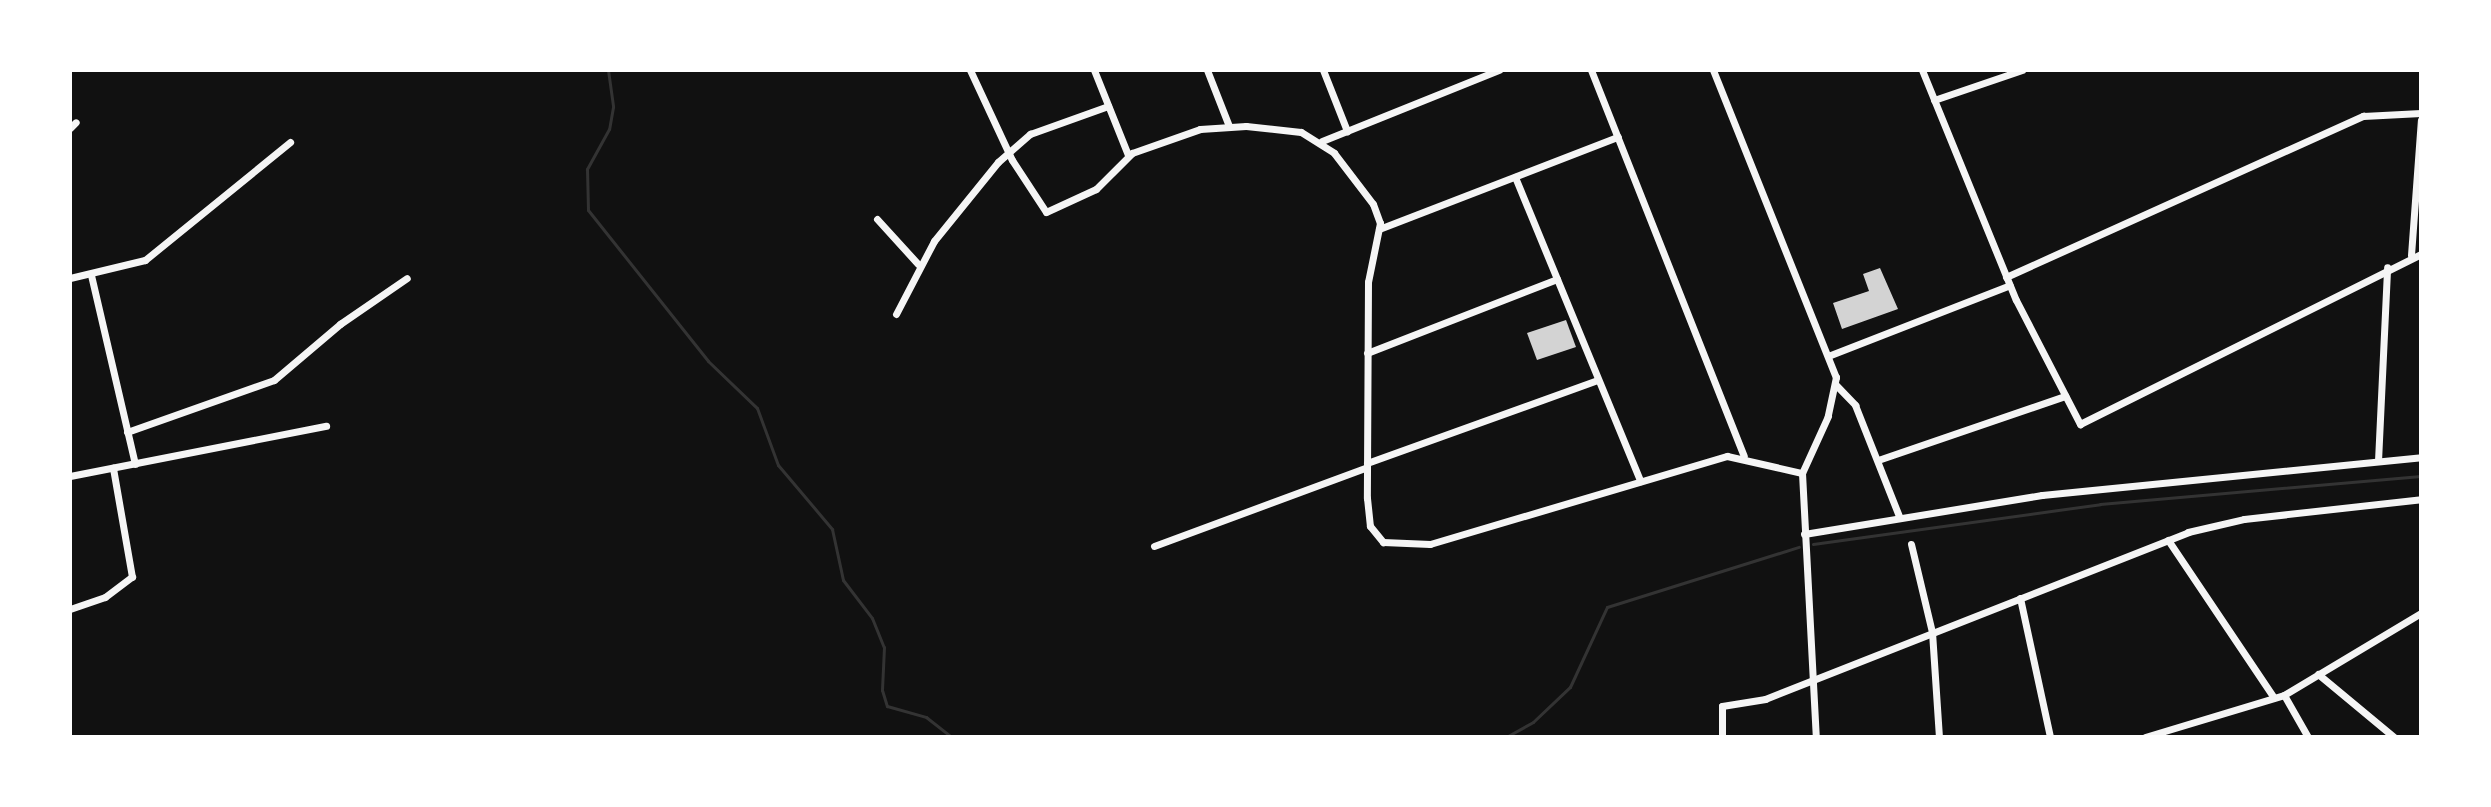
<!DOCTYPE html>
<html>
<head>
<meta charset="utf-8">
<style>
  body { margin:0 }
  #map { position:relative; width:2491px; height:807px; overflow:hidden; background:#111; font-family:Commissioner,sans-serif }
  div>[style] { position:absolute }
  .stream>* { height:3px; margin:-1.5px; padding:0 1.5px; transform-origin:1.5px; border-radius:1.5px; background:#333 }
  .building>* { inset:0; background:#d3d3d3 }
  .minor>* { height:7px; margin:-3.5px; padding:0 3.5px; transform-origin:3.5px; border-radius:3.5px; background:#f5f5f5 }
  span { translate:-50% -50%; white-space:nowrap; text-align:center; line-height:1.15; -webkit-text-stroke:8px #fff; paint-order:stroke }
  .frame { position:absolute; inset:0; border:72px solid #fff; pointer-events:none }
</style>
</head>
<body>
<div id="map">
  <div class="stream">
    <i style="left:608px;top:70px;width:37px;rotate:82deg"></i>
    <i style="left:613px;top:107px;width:22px;rotate:100deg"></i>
    <i style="left:609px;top:129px;width:46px;rotate:118.8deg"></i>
    <i style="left:587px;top:169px;width:41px;rotate:88.6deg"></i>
    <i style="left:588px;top:210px;width:193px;rotate:51.5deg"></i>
    <i style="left:708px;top:361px;width:68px;rotate:43.8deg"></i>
    <i style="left:757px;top:408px;width:61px;rotate:69.8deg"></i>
    <i style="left:778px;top:465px;width:84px;rotate:49.8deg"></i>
    <i style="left:832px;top:529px;width:52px;rotate:77.8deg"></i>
    <i style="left:843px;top:580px;width:48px;rotate:52.7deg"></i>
    <i style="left:872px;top:618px;width:31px;rotate:68deg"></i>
    <i style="left:884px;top:647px;width:43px;rotate:92.7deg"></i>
    <i style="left:882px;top:690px;width:17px;rotate:73deg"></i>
    <i style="left:887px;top:706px;width:41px;rotate:15.8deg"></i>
    <i style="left:926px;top:717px;width:33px;rotate:38deg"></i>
    <i style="left:1813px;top:544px;width:290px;rotate:-7.9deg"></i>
    <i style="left:2100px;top:504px;width:322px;rotate:-5deg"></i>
    <i style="left:1506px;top:737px;width:31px;rotate:-29deg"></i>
    <i style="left:1533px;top:722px;width:51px;rotate:-43.4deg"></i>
    <i style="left:1570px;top:687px;width:88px;rotate:-65.2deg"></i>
    <i style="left:1607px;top:607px;width:201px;rotate:-17.4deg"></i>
  </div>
  <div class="building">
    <i style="clip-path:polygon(1880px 268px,1898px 309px,1842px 329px,1833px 303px,1869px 291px,1863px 274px)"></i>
    <i style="clip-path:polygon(1566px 320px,1576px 347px,1537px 360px,1527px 333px)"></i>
  </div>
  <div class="minor">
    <i style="left:970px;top:70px;width:99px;rotate:65deg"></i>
    <i style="left:1012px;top:160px;width:62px;rotate:56.8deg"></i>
    <i style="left:1046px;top:212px;width:55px;rotate:-24.7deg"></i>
    <i style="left:1096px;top:189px;width:51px;rotate:-45deg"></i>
    <i style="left:1132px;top:153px;width:72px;rotate:-19.4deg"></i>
    <i style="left:1200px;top:129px;width:46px;rotate:-3.7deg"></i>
    <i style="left:1246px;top:126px;width:55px;rotate:6.2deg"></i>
    <i style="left:1301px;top:132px;width:39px;rotate:32deg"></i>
    <i style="left:1334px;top:153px;width:64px;rotate:52.6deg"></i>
    <i style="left:1373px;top:204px;width:20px;rotate:70deg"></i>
    <i style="left:1380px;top:223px;width:60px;rotate:101.5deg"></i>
    <i style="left:1368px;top:282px;width:216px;rotate:90.3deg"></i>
    <i style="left:1367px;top:498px;width:28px;rotate:84deg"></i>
    <i style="left:1370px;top:526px;width:21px;rotate:51deg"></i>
    <i style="left:1383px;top:542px;width:47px;rotate:2.4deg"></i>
    <i style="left:1430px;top:544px;width:310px;rotate:-16.5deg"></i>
    <i style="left:1727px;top:456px;width:77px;rotate:12.8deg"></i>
    <i style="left:1094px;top:70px;width:92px;rotate:68.2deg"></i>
    <i style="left:1207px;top:70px;width:60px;rotate:68.6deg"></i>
    <i style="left:1323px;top:70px;width:66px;rotate:68.5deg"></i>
    <i style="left:1591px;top:70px;width:415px;rotate:68.4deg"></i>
    <i style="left:1713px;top:70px;width:331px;rotate:68.2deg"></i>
    <i style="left:1836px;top:377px;width:40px;rotate:102deg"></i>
    <i style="left:1828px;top:416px;width:63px;rotate:114.5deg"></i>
    <i style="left:1802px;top:473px;width:264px;rotate:87deg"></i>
    <i style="left:1922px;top:70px;width:248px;rotate:67.8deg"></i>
    <i style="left:2016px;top:300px;width:140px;rotate:62.7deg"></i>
    <i style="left:2080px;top:424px;width:381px;rotate:-26.5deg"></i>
    <i style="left:1934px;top:100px;width:93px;rotate:-18.8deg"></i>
    <i style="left:70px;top:128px;width:8px;rotate:-45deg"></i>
    <i style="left:1322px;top:141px;width:191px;rotate:-21.9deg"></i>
    <i style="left:1515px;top:177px;width:329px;rotate:67.6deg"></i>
    <i style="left:877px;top:219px;width:61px;rotate:47.7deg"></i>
    <i style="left:1379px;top:229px;width:256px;rotate:-21.1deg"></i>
    <i style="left:2411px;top:255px;width:135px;rotate:-85.8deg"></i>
    <i style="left:91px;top:275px;width:194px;rotate:76.9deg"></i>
    <i style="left:2006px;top:277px;width:392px;rotate:-24.3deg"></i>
    <i style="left:2363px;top:116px;width:58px;rotate:-3deg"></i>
    <i style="left:70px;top:278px;width:77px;rotate:-13.5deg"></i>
    <i style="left:145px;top:260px;width:187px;rotate:-39.1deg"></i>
    <i style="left:896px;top:314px;width:82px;rotate:-62.5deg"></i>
    <i style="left:934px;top:241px;width:102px;rotate:-51deg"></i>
    <i style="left:998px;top:162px;width:43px;rotate:-41.2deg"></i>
    <i style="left:1030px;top:134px;width:83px;rotate:-19.7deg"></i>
    <i style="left:1367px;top:353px;width:204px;rotate:-21.3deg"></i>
    <i style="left:1828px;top:356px;width:195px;rotate:-21.3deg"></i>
    <i style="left:1836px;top:385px;width:28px;rotate:46deg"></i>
    <i style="left:1855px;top:405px;width:119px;rotate:68.4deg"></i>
    <i style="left:127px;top:432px;width:156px;rotate:-19.5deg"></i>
    <i style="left:274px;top:380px;width:87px;rotate:-40.3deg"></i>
    <i style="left:340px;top:324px;width:81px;rotate:-34.5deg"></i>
    <i style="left:1878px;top:460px;width:198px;rotate:-18.9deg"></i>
    <i style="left:2378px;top:461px;width:194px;rotate:-87.3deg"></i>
    <i style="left:1367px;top:463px;width:245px;rotate:-19.8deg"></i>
    <i style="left:70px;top:476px;width:261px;rotate:-11.1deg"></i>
    <i style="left:1804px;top:534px;width:241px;rotate:-9.3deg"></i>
    <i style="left:2042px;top:495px;width:381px;rotate:-5.7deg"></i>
    <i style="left:2168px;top:540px;width:190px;rotate:56.1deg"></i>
    <i style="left:1911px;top:544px;width:90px;rotate:76.6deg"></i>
    <i style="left:1932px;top:632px;width:105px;rotate:86.2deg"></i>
    <i style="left:1154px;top:546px;width:227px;rotate:-20.3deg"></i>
    <i style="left:2020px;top:598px;width:142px;rotate:77.8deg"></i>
    <i style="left:70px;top:609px;width:37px;rotate:-19deg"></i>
    <i style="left:105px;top:597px;width:34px;rotate:-37deg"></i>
    <i style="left:132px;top:577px;width:111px;rotate:-99.9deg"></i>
    <i style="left:2318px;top:674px;width:99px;rotate:39.7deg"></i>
    <i style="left:2284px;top:695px;width:48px;rotate:60.3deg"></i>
    <i style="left:1722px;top:737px;width:31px;rotate:-90deg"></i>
    <i style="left:1722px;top:706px;width:44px;rotate:-9.2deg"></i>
    <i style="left:1765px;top:699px;width:455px;rotate:-21.5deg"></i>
    <i style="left:2188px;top:532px;width:57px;rotate:-13.1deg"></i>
    <i style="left:2244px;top:519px;width:178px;rotate:-6.4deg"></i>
    <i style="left:2145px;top:737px;width:145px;rotate:-16.8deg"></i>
    <i style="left:2284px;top:695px;width:160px;rotate:-30.9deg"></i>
  </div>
  <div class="frame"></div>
</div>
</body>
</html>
